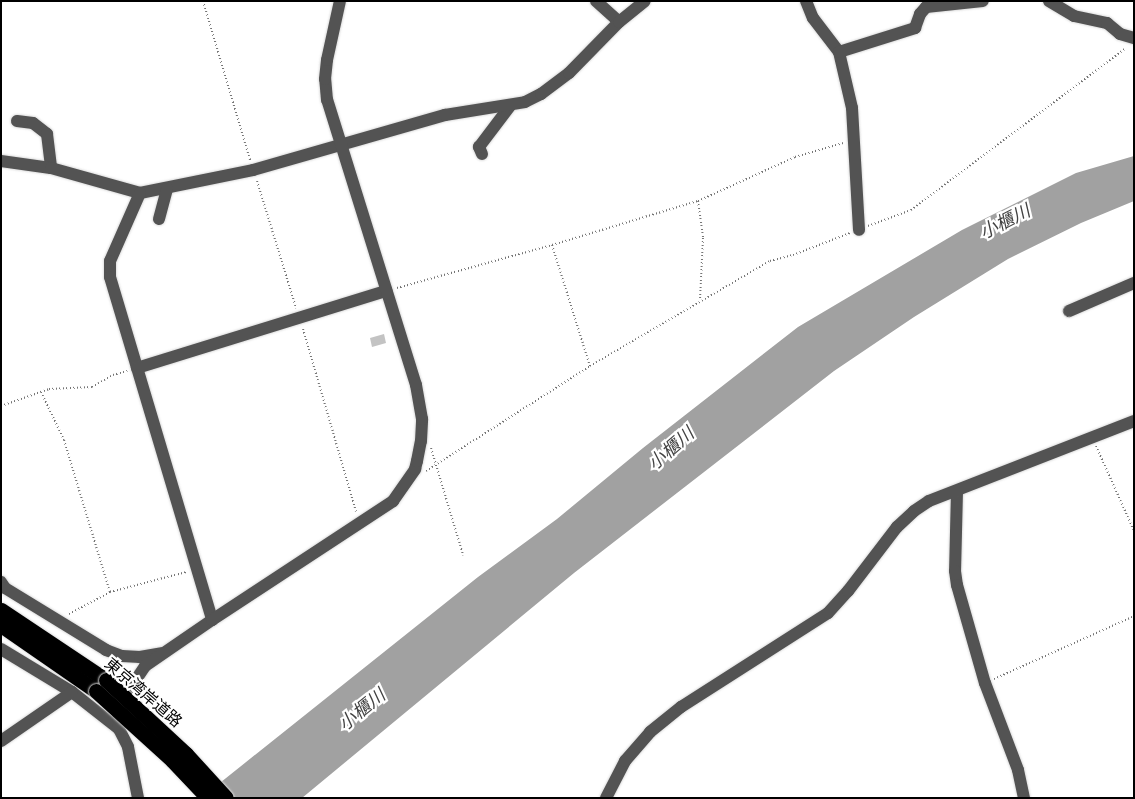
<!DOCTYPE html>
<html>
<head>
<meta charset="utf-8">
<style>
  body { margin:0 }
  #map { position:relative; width:1135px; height:799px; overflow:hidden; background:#fff; font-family:"Space Grotesk","Noto Sans JP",sans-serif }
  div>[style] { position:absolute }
  .water>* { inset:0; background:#a1a1a1 }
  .building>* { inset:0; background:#c3c3c3 }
  .path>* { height:2px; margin-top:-1px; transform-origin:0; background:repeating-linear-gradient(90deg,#757575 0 1px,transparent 0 3.5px) }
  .roads { filter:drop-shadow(0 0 1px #dbdbdb) drop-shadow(0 0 1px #dbdbdb) }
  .minor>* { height:12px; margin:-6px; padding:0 6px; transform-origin:6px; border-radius:6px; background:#535353 }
  .highway>* { height:15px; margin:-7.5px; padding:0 7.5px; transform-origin:7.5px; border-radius:7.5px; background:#000 }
  .bridges { filter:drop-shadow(0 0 1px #dbdbdb) drop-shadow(0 0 1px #dbdbdb) }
  .highway-bridge>* { height:15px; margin:-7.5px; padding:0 7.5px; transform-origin:7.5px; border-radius:7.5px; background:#000 }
  span { translate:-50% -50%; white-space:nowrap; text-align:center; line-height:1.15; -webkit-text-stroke:4.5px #fff; paint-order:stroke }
  .street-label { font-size:16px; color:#000 }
  .water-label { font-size:18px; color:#424242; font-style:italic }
  .frame { position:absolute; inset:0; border:2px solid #000; pointer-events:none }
</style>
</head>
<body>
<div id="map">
  <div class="water">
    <i style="clip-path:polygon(1134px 156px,1134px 201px,1081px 223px,1008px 259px,914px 317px,834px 371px,574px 573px,302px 798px,201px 798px,478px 577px,557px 519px,643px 448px,798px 327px,962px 230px,1076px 173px)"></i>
  </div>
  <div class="building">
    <i style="clip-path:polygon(384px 334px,386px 343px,372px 347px,370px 338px)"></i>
  </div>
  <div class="path">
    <i style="left:203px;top:1px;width:166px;rotate:73.5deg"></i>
    <i style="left:257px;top:181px;width:133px;rotate:72.9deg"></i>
    <i style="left:698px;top:201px;width:37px;rotate:82deg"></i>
    <i style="left:703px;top:238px;width:62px;rotate:92.8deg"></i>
    <i style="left:868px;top:226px;width:46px;rotate:-20.4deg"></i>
    <i style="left:911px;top:210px;width:269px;rotate:-37deg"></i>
    <i style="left:552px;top:245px;width:127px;rotate:72.6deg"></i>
    <i style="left:397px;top:288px;width:161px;rotate:-15.5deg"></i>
    <i style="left:552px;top:245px;width:152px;rotate:-16.8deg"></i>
    <i style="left:698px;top:201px;width:107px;rotate:-24.4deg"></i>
    <i style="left:795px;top:157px;width:50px;rotate:-16.3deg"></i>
    <i style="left:303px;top:329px;width:190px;rotate:73.8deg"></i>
    <i style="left:41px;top:392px;width:53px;rotate:64.4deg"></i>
    <i style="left:64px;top:440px;width:159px;rotate:73.2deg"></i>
    <i style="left:1px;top:406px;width:51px;rotate:-19.5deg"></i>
    <i style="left:49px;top:389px;width:43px;rotate:-2.7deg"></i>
    <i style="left:92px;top:387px;width:24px;rotate:-30deg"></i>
    <i style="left:113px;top:375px;width:15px;rotate:-16deg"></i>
    <i style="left:1096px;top:446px;width:93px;rotate:65.9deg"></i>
    <i style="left:431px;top:448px;width:112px;rotate:73.3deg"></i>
    <i style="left:426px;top:471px;width:195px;rotate:-32.6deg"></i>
    <i style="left:590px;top:366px;width:208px;rotate:-30.3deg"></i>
    <i style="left:770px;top:261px;width:24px;rotate:-15deg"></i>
    <i style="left:793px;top:255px;width:61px;rotate:-21.1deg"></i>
    <i style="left:69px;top:614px;width:47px;rotate:-28.2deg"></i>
    <i style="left:110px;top:592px;width:79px;rotate:-14.7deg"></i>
    <i style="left:994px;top:679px;width:154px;rotate:-24.2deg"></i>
  </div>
  <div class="roads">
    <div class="minor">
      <i style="left:596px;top:1px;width:31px;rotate:42deg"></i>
      <i style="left:806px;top:1px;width:18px;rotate:68deg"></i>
      <i style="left:813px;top:18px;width:43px;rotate:52.6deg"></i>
      <i style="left:839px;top:52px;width:57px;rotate:76.9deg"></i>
      <i style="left:852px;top:108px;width:122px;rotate:86.7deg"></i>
      <i style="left:1049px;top:1px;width:29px;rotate:31deg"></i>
      <i style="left:1074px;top:16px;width:34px;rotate:12deg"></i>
      <i style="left:1107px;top:23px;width:17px;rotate:40deg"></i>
      <i style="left:1120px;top:34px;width:15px;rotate:16deg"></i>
      <i style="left:839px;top:52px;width:80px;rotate:-17.5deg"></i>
      <i style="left:915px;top:28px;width:15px;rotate:-70deg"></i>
      <i style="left:920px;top:14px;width:9px;rotate:-49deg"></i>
      <i style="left:926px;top:7px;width:57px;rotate:-6deg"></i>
      <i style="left:17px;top:121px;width:16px;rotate:7deg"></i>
      <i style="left:33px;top:123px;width:18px;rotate:38deg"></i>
      <i style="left:47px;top:134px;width:34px;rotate:83deg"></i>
      <i style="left:482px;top:154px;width:8px;rotate:-113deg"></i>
      <i style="left:479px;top:147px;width:51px;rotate:-52.9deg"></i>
      <i style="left:1px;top:161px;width:50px;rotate:8deg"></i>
      <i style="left:51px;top:168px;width:92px;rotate:15.7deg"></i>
      <i style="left:140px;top:193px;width:115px;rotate:-11.5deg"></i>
      <i style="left:253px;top:170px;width:200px;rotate:-16deg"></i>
      <i style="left:445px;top:115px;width:81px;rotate:-9.2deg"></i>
      <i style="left:525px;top:102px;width:18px;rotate:-27deg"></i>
      <i style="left:541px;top:94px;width:35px;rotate:-37deg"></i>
      <i style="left:569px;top:73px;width:71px;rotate:-45.6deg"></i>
      <i style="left:619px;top:22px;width:33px;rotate:-39deg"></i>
      <i style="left:140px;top:193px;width:74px;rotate:113.8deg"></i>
      <i style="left:110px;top:261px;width:16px;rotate:90deg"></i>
      <i style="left:110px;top:277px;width:358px;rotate:73.4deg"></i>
      <i style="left:159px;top:219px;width:31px;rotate:-75deg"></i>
      <i style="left:1069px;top:311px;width:71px;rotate:-23.3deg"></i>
      <i style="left:137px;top:368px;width:261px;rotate:-17.2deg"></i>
      <i style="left:957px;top:491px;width:80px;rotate:91.4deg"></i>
      <i style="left:955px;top:571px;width:14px;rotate:82deg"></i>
      <i style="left:957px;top:585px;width:102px;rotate:74.1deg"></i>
      <i style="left:985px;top:683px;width:93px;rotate:69.2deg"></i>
      <i style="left:1018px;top:770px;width:29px;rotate:78deg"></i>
      <i style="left:1px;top:582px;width:7px;rotate:56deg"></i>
      <i style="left:5px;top:588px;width:119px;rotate:31.5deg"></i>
      <i style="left:106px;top:650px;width:17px;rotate:21deg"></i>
      <i style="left:122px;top:656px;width:18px;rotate:3deg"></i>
      <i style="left:140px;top:657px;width:22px;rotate:-10deg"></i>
      <i style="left:1px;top:649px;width:83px;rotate:31.2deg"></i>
      <i style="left:72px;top:692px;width:60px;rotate:38.2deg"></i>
      <i style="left:119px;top:729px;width:20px;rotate:63deg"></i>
      <i style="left:128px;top:747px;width:52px;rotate:78.9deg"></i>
      <i style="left:119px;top:729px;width:11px;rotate:-95deg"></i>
      <i style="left:118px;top:718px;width:30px;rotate:-69deg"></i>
      <i style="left:129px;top:690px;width:29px;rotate:-56deg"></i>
      <i style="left:145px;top:666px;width:81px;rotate:-34.5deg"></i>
      <i style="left:212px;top:620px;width:217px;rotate:-33.3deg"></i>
      <i style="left:393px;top:501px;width:39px;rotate:-55deg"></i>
      <i style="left:415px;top:469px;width:8px;rotate:-76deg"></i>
      <i style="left:417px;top:461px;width:20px;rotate:-79deg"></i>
      <i style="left:421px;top:441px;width:22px;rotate:-87deg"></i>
      <i style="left:422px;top:419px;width:35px;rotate:-100deg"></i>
      <i style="left:416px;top:385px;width:299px;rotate:-107.3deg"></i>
      <i style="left:327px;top:100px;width:21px;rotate:-95deg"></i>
      <i style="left:325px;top:79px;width:19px;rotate:-84deg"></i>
      <i style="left:327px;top:60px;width:60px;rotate:-77.6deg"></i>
      <i style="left:1px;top:741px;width:86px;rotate:-34.6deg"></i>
      <i style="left:606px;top:798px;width:42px;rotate:-62.8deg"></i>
      <i style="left:625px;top:761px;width:38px;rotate:-49deg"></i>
      <i style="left:650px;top:732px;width:40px;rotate:-39deg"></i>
      <i style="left:681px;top:707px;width:174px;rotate:-32.6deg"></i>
      <i style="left:828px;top:613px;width:30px;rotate:-48deg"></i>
      <i style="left:848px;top:591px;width:81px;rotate:-52.6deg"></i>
      <i style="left:897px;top:527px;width:23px;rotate:-43deg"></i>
      <i style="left:914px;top:511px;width:18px;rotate:-34deg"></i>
      <i style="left:929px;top:501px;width:220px;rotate:-21.3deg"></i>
    </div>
    <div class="highway">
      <i style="left:1px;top:610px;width:126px;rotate:33.7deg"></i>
      <i style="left:1px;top:625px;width:116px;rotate:34.8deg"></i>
    </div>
  </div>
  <div class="bridges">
    <div class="highway-bridge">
      <i style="left:106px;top:680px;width:109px;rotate:42.8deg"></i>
      <i style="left:186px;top:754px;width:59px;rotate:47.7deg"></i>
      <i style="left:96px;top:691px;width:103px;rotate:42.2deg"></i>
      <i style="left:172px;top:760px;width:52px;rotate:46.5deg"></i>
    </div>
  </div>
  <div class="street-label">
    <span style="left:143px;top:693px;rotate:41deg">東京湾岸道路</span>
  </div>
  <div class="water-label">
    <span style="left:1005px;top:222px;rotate:-27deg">小櫃川</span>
    <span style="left:671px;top:449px;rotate:-41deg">小櫃川</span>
    <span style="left:362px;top:710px;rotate:-39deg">小櫃川</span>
  </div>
  <div class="frame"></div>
</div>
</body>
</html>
